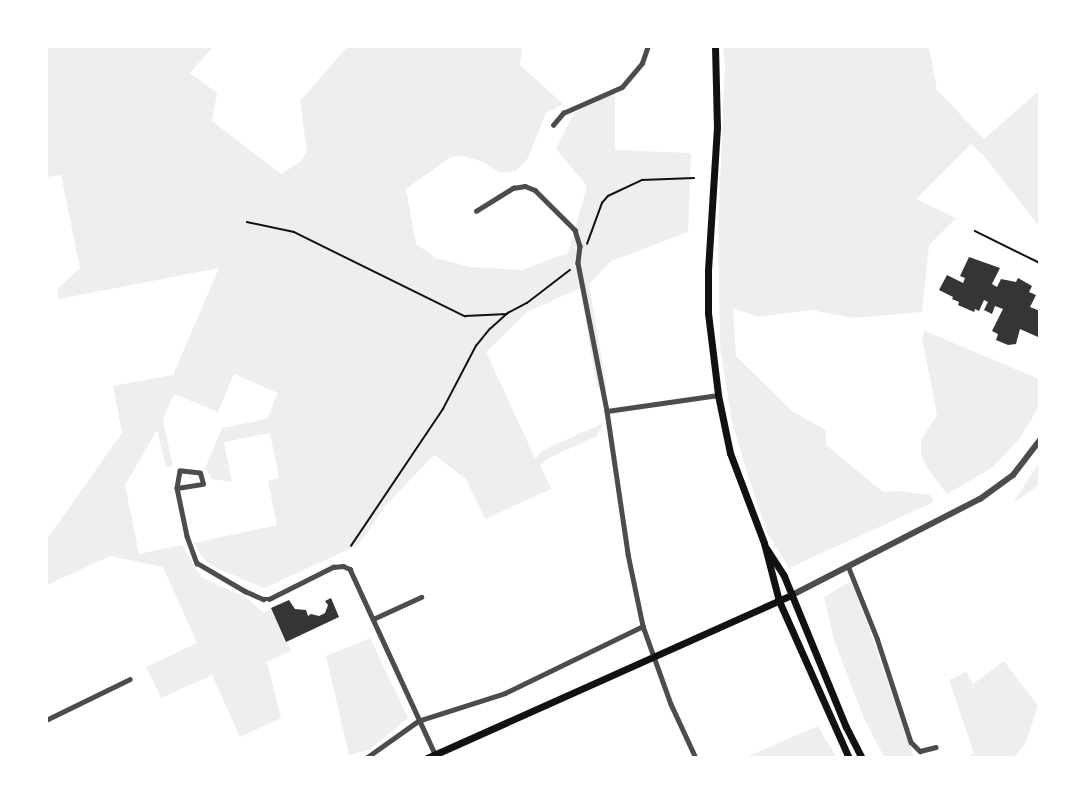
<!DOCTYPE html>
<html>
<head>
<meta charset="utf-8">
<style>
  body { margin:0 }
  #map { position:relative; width:1086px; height:804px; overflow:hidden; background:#fff; font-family:Inter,sans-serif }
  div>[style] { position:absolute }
  .green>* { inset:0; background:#eee }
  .building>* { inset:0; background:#353535 }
  .path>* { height:1.5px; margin:-0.75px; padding:0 0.75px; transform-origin:0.75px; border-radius:0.75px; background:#111 }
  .minor>* { height:4.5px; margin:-2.25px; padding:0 2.25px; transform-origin:2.25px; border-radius:2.25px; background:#4c4c4c }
  .tertiary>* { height:6px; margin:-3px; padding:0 3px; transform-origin:3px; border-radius:3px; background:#4c4c4c }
  .secondary>* { height:7px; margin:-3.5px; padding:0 3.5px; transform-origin:3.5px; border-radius:3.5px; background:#111 }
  span { translate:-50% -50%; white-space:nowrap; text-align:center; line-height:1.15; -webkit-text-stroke:5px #fff; paint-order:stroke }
  .frame { position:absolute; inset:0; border:48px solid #fff; pointer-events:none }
</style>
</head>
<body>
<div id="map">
  <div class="green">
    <i style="clip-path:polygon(47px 47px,213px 47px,190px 73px,217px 93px,212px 121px,281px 174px,300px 162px,307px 152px,300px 101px,347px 47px,522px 47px,520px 65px,563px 104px,546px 113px,528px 158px,516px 171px,501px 173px,481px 161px,463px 156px,451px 157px,406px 189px,416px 244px,436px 258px,469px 267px,522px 270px,568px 253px,587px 186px,556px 149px,574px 113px,615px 91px,615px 150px,691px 153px,688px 232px,611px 261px,589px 284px,607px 390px,597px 387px,580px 288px,527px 312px,486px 352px,535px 458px,544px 450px,603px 423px,597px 436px,549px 458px,540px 465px,551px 489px,485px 519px,466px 479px,434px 455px,384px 507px,369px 531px,356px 546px,264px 588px,214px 567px,204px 560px,194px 543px,277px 525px,268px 481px,279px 478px,270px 433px,224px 442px,232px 482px,212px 479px,205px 468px,222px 428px,267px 419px,278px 393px,234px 374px,218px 412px,174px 394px,163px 420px,173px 466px,166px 467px,157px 430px,125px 485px,139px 554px,182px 545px,201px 577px,247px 598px,264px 613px,272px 609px,291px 651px,267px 662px,281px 718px,240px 737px,212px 675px,161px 698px,146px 667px,197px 643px,163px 567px,110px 556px,47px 585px,47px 539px,122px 433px,113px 386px,173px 375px,219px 268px,59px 299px,57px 289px,80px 268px,61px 175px,47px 177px)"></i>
    <i style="clip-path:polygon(723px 47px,929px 47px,937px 90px,984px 139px,1039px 91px,1039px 226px,984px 156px,971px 144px,916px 199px,956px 218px,929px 245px,922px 312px,853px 318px,811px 310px,758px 317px,733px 308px,736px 356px,792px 411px,826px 430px,826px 445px,883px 492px,902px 491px,930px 495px,933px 498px,932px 503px,789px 568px,767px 532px,748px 476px,732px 422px,720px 347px,718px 230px,725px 65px)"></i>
    <i style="clip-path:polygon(925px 331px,1039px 379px,1039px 406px,1020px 438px,992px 468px,947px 494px,927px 468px,921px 454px,921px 440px,937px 415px,922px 337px)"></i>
    <i style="clip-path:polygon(1039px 462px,1039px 485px,1013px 503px,1037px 466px)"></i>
    <i style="clip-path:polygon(849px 582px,854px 586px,914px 757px,884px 757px,863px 716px,834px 640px,824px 597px)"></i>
    <i style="clip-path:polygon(370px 638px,408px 718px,369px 750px,349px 755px,326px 656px)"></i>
    <i style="clip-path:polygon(1004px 661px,1038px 706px,1025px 744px,1014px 757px,966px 757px,974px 753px,949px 680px,966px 672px,973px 684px)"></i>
    <i style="clip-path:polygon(818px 726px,836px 757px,746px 757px)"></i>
  </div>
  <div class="building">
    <i style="clip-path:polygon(969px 257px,1000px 268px,992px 284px,997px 287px,1001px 279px,1016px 282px,1018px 278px,1032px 286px,1029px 292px,1036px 295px,1030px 307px,1040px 311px,1038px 337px,1020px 329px,1016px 344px,1008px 345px,996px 340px,998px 334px,992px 331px,1003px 309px,995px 306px,992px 314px,984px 310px,988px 302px,984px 300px,979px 311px,975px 309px,974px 312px,958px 305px,959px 302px,952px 299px,953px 297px,939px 290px,947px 275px,963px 283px,965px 278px,960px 276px)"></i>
    <i style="clip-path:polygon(331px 598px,339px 617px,286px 642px,271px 608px,289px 600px,295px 609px,306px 610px,308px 616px,311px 614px,319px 616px,325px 613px,328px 605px,325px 601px)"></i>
  </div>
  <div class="path">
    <i style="left:889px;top:46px;width:7px"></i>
    <i style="left:247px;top:222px;width:48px;rotate:12deg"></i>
    <i style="left:294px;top:232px;width:191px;rotate:26.2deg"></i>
    <i style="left:465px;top:316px;width:42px;rotate:-2.7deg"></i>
    <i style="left:975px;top:231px;width:72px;rotate:26.2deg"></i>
    <i style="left:587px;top:244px;width:44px;rotate:-69.9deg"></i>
    <i style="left:602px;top:203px;width:9px;rotate:-49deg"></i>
    <i style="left:608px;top:196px;width:38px;rotate:-25deg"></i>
    <i style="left:642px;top:180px;width:52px;rotate:-2.2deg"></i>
    <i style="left:351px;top:546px;width:165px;rotate:-56.1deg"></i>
    <i style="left:443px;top:409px;width:71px;rotate:-62.4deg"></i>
    <i style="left:476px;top:346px;width:22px;rotate:-51deg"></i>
    <i style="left:490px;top:329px;width:24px;rotate:-42deg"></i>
    <i style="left:508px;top:313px;width:21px;rotate:-28deg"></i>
    <i style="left:527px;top:303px;width:54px;rotate:-37.5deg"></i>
  </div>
  <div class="minor">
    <i style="left:553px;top:125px;width:16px;rotate:-50deg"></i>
    <i style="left:563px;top:113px;width:64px;rotate:-23.8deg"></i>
    <i style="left:622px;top:87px;width:31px;rotate:-50deg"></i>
    <i style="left:642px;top:63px;width:18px;rotate:-71deg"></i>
    <i style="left:476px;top:211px;width:44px;rotate:-31.9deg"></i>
    <i style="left:513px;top:188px;width:12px;rotate:-9deg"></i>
    <i style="left:525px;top:186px;width:11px;rotate:22deg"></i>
    <i style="left:535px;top:190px;width:57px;rotate:45deg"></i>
    <i style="left:575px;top:230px;width:17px;rotate:73deg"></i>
    <i style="left:580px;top:246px;width:17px;rotate:97deg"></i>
    <i style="left:578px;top:263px;width:151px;rotate:78.9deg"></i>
    <i style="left:607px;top:411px;width:145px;rotate:81.6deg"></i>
    <i style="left:628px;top:554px;width:74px;rotate:78.2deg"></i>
    <i style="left:607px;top:411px;width:112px;rotate:-8.2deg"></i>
    <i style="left:177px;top:488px;width:26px;rotate:-9deg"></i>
    <i style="left:203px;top:484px;width:11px;rotate:-105deg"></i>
    <i style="left:200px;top:473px;width:20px;rotate:-174deg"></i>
    <i style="left:180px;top:471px;width:17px;rotate:100deg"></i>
    <i style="left:177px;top:488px;width:49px;rotate:78.2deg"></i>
    <i style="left:187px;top:536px;width:29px;rotate:70deg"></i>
    <i style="left:197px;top:563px;width:56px;rotate:30.3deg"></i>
    <i style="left:245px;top:591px;width:20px;rotate:24deg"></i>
    <i style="left:263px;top:599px;width:6px"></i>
    <i style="left:269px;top:599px;width:72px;rotate:-26.6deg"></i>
    <i style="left:333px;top:567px;width:10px;rotate:-6deg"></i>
    <i style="left:343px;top:566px;width:8px;rotate:23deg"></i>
    <i style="left:350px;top:569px;width:204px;rotate:65.3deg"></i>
    <i style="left:849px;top:568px;width:75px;rotate:68.2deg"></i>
    <i style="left:877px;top:638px;width:109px;rotate:71.9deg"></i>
    <i style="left:911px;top:742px;width:13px;rotate:45deg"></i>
    <i style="left:920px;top:751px;width:16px;rotate:-14deg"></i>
    <i style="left:373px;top:619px;width:53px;rotate:-24.6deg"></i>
    <i style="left:46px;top:720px;width:93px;rotate:-26deg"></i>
    <i style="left:366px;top:758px;width:64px;rotate:-35.4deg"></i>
    <i style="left:418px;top:721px;width:91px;rotate:-17.8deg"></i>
    <i style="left:505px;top:693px;width:153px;rotate:-25.9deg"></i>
    <i style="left:643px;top:626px;width:83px;rotate:70.3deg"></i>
    <i style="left:671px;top:704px;width:60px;rotate:65.2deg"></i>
  </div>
  <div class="tertiary">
    <i style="left:792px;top:595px;width:211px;rotate:-27.1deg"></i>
    <i style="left:980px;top:499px;width:41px;rotate:-36deg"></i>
    <i style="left:1013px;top:475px;width:44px;rotate:-52.4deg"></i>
  </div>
  <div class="secondary">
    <i style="left:715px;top:46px;width:81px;rotate:88.6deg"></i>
    <i style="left:717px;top:127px;width:143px;rotate:93.6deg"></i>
    <i style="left:708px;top:270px;width:43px;rotate:90deg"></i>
    <i style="left:708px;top:313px;width:83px;rotate:83deg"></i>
    <i style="left:718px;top:395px;width:59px;rotate:78.3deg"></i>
    <i style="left:730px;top:453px;width:96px;rotate:69.3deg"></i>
    <i style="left:764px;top:543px;width:60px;rotate:75.5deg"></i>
    <i style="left:779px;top:601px;width:172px;rotate:66deg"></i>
    <i style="left:766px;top:548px;width:33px;rotate:57deg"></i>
    <i style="left:784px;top:576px;width:163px;rotate:67.7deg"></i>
    <i style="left:846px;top:727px;width:35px;rotate:63deg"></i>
    <i style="left:427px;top:758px;width:400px;rotate:-24.1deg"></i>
  </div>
  <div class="frame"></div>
</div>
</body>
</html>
